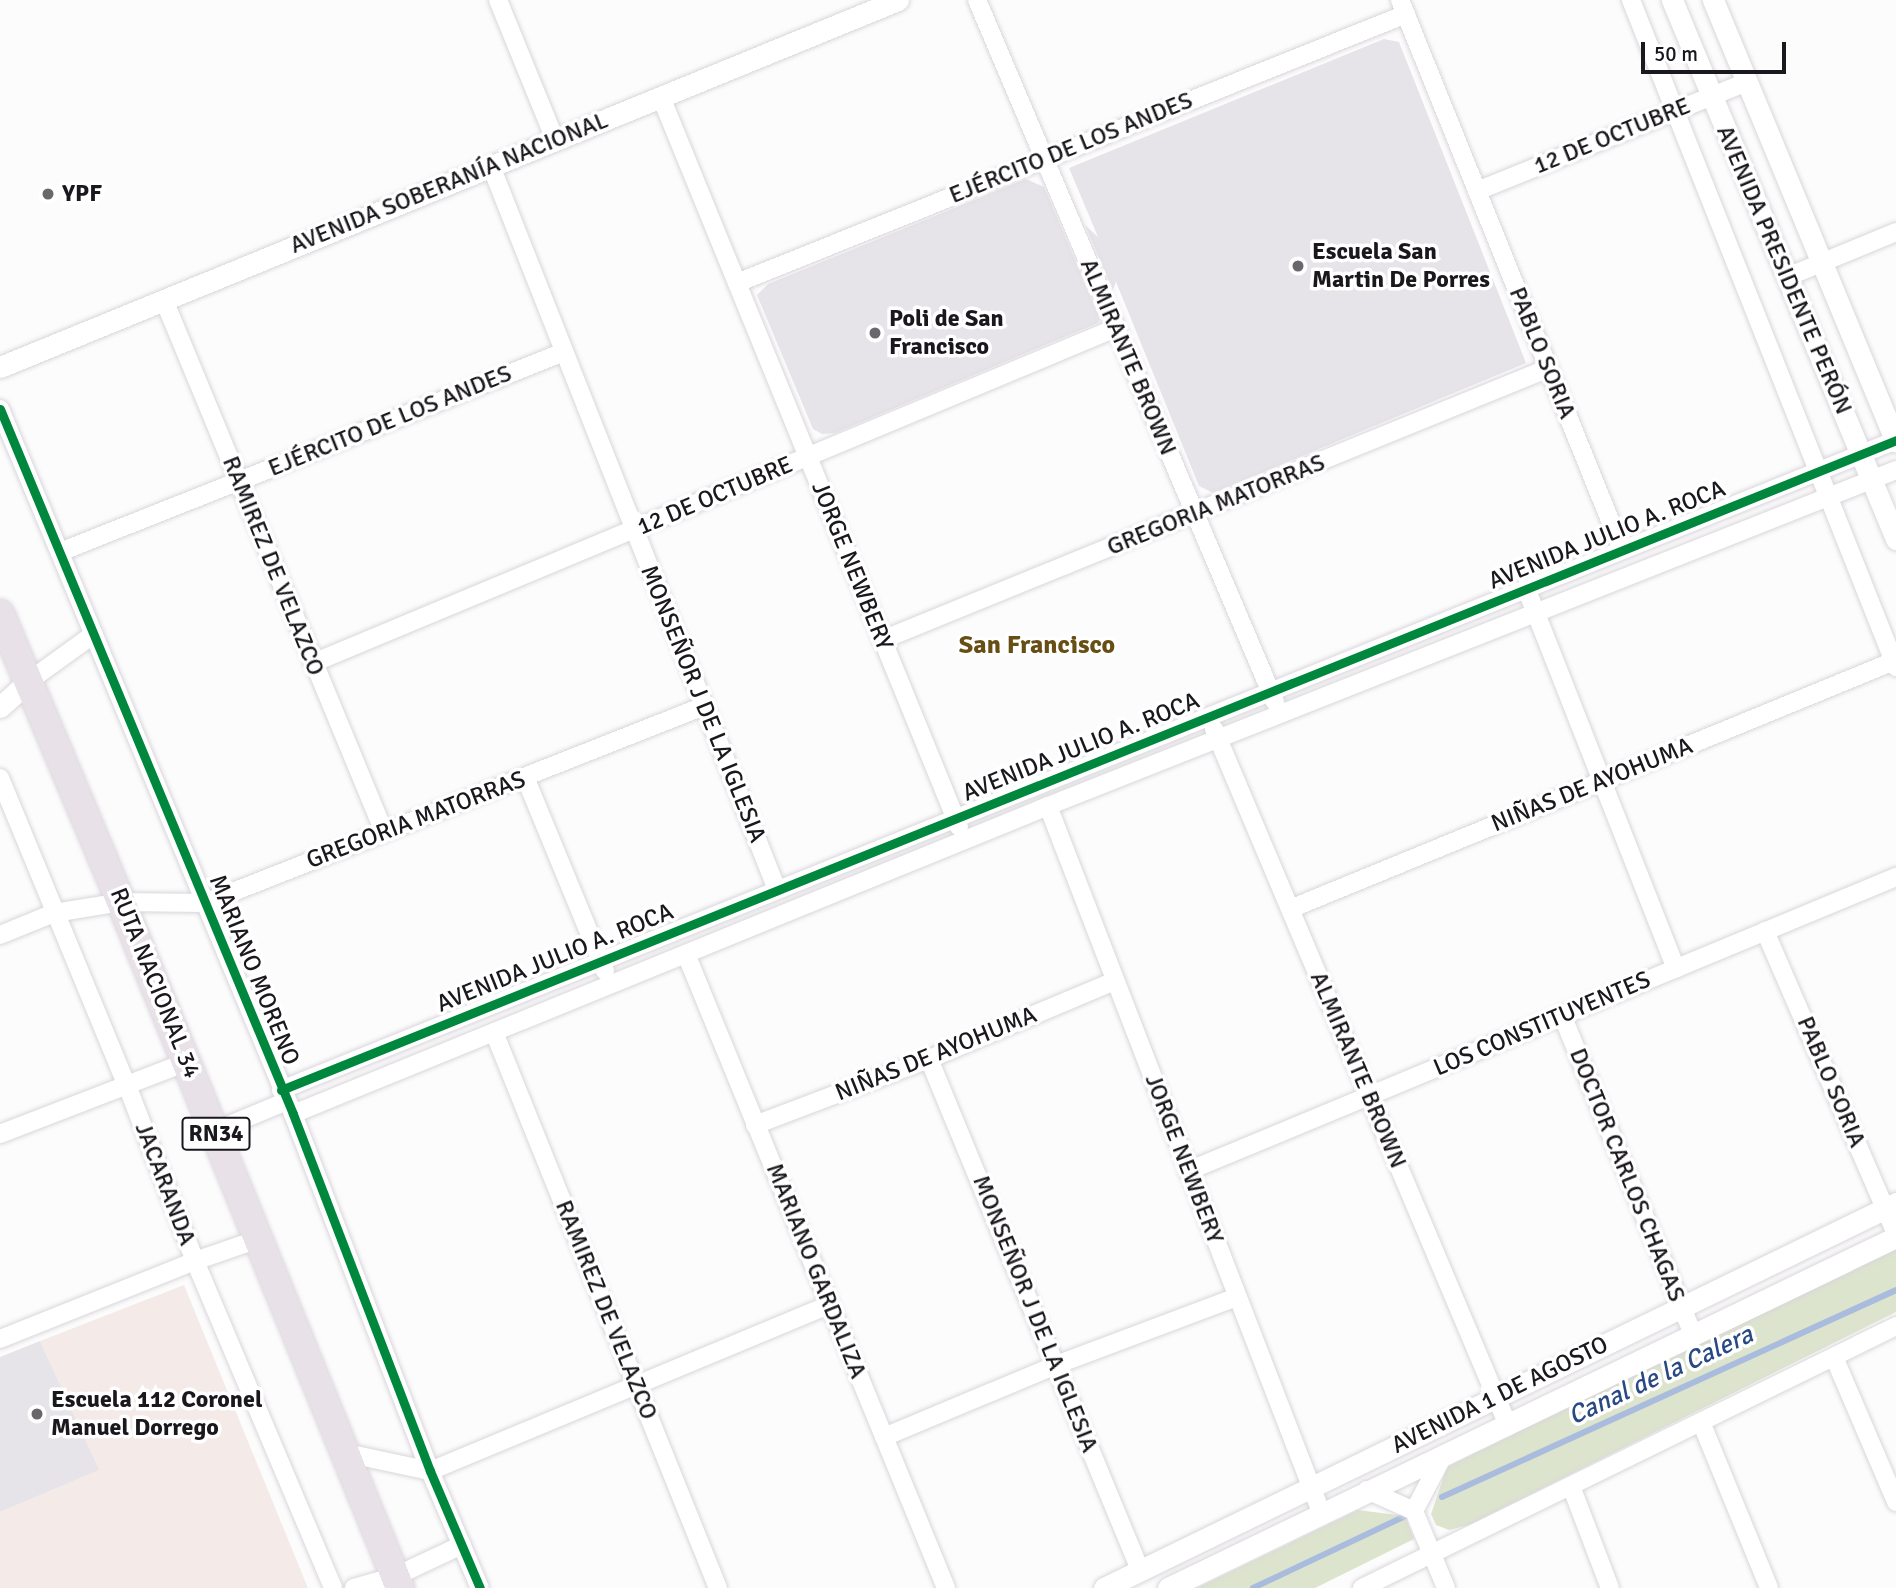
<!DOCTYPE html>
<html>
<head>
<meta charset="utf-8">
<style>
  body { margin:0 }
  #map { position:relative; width:1896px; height:1588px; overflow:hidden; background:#fdfcfd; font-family:Signika,sans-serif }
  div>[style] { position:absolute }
  .industrial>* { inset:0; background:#f4ebe9 }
  .green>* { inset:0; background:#dce4ce }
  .stream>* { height:6px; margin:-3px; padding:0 3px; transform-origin:3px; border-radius:3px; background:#a9bcdd }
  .building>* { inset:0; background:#e6e4e9 }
  .roads { filter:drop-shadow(0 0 2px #d9d6da) drop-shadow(0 0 2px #d9d6da) }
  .minor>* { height:18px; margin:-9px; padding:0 9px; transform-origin:9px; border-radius:9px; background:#fff }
  .tertiary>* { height:21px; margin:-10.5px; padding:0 10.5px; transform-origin:10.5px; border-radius:10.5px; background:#fff }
  .trunk>* { height:28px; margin:-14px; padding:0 14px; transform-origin:14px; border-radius:14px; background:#e8e1e7 }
  .cycleway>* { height:9px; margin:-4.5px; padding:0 4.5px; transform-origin:4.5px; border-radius:4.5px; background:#00873e }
  .dots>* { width:19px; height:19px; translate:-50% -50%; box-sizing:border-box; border:4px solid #fff; border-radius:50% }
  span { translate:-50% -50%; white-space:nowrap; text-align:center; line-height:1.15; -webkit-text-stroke:7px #fff; paint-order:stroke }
  .shield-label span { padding:2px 5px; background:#fff; border:2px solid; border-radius:5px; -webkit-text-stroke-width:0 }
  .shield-label { font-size:23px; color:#1a171d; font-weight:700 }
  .street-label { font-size:24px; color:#1a171d }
  .poi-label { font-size:24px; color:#1a171d; font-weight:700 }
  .left { translate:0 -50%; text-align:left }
  .neighbourhood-label { font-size:26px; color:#674e14; font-weight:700 }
  .water-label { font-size:26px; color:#294984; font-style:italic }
  .scale { position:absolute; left:1641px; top:42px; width:145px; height:32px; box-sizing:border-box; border:4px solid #1a171d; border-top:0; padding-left:9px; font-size:21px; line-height:24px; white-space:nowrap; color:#1a171d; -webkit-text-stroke:5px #fff; paint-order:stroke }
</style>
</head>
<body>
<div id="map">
  <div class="industrial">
    <i style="clip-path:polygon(184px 1285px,308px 1588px,0 1588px,0 1512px,98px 1470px,40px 1341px)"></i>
  </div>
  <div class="green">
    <i style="clip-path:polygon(1896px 1247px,1896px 1312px,1469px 1525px,1449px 1530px,1436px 1525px,1431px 1514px,1447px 1467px)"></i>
    <i style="clip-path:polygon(1358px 1510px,1405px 1516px,1414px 1539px,1315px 1588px,1197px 1588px)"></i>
  </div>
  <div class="stream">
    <i style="left:1442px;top:1497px;width:499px;rotate:-24.5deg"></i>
    <i style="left:1253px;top:1588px;width:168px;rotate:-25.3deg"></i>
  </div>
  <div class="building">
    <i style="clip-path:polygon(1384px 39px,1399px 42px,1526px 363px,1213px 493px,1199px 486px,1116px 282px,1113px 290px,1085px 225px,1098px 237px,1069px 168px)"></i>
    <i style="clip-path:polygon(1026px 179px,1044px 187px,1100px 319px,1098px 323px,835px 433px,822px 434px,813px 429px,757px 295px,768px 284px)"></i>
    <i style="clip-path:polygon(40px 1341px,99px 1470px,0 1512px,0 1357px)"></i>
  </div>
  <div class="roads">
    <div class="minor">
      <i style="left:498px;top:0;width:151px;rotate:67.8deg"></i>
      <i style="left:977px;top:0;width:763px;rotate:67deg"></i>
      <i style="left:1400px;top:0;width:593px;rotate:68.02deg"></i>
      <i style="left:1631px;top:0;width:718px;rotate:68.33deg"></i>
      <i style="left:661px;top:97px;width:788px;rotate:67.79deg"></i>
      <i style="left:491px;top:166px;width:778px;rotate:68.44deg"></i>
      <i style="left:1477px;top:191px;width:291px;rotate:-22deg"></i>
      <i style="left:1787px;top:277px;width:118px;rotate:-22.4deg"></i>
      <i style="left:737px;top:283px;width:721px;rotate:-21.9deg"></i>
      <i style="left:164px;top:300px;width:576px;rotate:67.53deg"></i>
      <i style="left:0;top:409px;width:763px;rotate:67.43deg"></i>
      <i style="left:293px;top:1114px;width:382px;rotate:69deg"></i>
      <i style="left:430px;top:1471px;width:127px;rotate:66.9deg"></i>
      <i style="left:60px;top:552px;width:542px;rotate:-21.64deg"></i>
      <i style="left:1526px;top:588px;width:409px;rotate:68.5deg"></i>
      <i style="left:882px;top:640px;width:720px;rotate:-22.19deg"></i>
      <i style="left:313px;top:663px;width:870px;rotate:-22.65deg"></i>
      <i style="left:29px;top:681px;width:80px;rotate:-35.9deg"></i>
      <i style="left:1214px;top:729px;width:753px;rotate:67.11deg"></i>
      <i style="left:525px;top:777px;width:210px;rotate:67.6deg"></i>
      <i style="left:0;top:778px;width:330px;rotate:67.6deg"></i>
      <i style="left:126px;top:1083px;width:191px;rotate:68.8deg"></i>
      <i style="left:195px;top:1261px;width:355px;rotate:67.1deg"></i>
      <i style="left:1048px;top:806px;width:757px;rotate:68.86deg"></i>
      <i style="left:1290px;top:909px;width:653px;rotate:-22.32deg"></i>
      <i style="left:1765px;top:931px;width:329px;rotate:66.6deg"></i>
      <i style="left:0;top:935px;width:58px;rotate:-22.2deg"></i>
      <i style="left:54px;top:913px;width:68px;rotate:-9.3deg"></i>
      <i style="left:121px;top:902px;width:84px;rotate:0.7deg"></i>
      <i style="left:205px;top:903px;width:536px;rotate:-21.54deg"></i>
      <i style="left:686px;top:954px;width:685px;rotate:67.7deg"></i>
      <i style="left:1562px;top:1015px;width:345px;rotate:67.7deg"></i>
      <i style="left:494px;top:1032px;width:599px;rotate:68.06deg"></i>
      <i style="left:929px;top:1059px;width:553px;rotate:67.56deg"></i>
      <i style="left:281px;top:1090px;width:1741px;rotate:-21.92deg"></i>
      <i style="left:293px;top:1114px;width:815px;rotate:-22.19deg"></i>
      <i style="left:1048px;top:806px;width:912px;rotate:-21.61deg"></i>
      <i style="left:755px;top:1125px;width:186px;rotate:-20.8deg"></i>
      <i style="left:929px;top:1059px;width:202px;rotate:-22.8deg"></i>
      <i style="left:215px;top:1131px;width:78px;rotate:-22.6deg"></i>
      <i style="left:0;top:1134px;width:200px;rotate:-21.1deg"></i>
      <i style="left:1188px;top:1171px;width:767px;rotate:-22.55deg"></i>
      <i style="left:0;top:1339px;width:210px;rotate:-21.8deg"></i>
      <i style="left:195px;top:1261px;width:68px;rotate:-19deg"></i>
      <i style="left:1834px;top:1357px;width:158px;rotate:66.8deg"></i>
      <i style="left:1701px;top:1422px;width:179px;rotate:67.7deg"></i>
      <i style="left:884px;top:1437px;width:186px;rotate:-22.7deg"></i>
      <i style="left:1056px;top:1365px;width:193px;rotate:-20.6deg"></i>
      <i style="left:346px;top:1453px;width:86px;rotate:12.1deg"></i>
      <i style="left:430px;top:1471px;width:432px;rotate:-22.6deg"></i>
      <i style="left:1571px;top:1486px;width:109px;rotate:69.1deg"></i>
      <i style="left:1367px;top:1490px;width:51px;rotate:24.1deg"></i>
      <i style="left:1414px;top:1511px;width:83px;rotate:67.4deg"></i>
      <i style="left:1414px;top:1511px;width:64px;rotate:-62.2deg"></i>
      <i style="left:354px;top:1588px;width:44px;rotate:-15.9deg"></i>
      <i style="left:396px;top:1576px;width:73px;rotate:-25.2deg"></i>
      <i style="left:1362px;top:1588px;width:595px;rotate:-26.13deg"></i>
    </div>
    <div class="tertiary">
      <i style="left:1672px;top:0;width:584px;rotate:67.43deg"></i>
      <i style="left:1713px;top:0;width:478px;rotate:67.5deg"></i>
      <i style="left:0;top:367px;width:970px;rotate:-22.23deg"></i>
      <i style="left:0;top:707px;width:39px;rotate:-42deg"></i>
      <i style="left:1104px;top:1588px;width:881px;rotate:-25.92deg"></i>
      <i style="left:1168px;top:1588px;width:808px;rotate:-25.74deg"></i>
    </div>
    <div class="trunk">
      <i style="left:0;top:614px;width:312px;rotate:67.2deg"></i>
      <i style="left:121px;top:902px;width:741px;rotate:67.87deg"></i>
    </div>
  </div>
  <div class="cycleway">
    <i style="left:0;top:409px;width:763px;rotate:67.43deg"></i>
    <i style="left:293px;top:1114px;width:382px;rotate:69deg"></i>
    <i style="left:430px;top:1471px;width:127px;rotate:66.9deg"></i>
    <i style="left:281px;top:1090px;width:1741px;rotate:-21.92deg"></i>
  </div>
  <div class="dots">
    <i style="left:48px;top:194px;background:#69676b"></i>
    <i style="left:1298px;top:266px;background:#69676b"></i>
    <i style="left:875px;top:333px;background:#69676b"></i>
    <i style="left:37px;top:1414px;background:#69676b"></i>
  </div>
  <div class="shield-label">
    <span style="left:216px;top:1134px">RN34</span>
  </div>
  <div class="street-label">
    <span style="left:1612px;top:136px;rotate:-22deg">12 DE OCTUBRE</span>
    <span style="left:1071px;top:148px;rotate:-22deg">EJÉRCITO DE LOS ANDES</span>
    <span style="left:449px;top:183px;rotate:-22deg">AVENIDA SOBERANÍA NACIONAL</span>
    <span style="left:1784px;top:270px;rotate:67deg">AVENIDA PRESIDENTE PERÓN</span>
    <span style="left:1542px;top:353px;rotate:68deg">PABLO SORIA</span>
    <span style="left:1128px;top:357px;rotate:67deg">ALMIRANTE BROWN</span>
    <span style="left:390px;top:421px;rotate:-22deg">EJÉRCITO DE LOS ANDES</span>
    <span style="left:715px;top:496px;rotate:-23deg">12 DE OCTUBRE</span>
    <span style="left:1216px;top:505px;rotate:-22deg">GREGORIA MATORRAS</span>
    <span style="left:1607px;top:535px;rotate:-22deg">AVENIDA JULIO A. ROCA</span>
    <span style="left:273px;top:566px;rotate:68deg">RAMIREZ DE VELAZCO</span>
    <span style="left:852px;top:566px;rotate:68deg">JORGE NEWBERY</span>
    <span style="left:703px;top:704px;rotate:68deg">MONSEÑOR J DE LA IGLESIA</span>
    <span style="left:1081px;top:747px;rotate:-22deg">AVENIDA JULIO A. ROCA</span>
    <span style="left:1592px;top:785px;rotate:-22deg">NIÑAS DE AYOHUMA</span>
    <span style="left:416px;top:820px;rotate:-21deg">GREGORIA MATORRAS</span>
    <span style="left:555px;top:958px;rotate:-22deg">AVENIDA JULIO A. ROCA</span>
    <span style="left:254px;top:970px;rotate:68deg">MARIANO MORENO</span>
    <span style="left:155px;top:983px;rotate:68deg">RUTA NACIONAL 34</span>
    <span style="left:1542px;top:1024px;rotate:-23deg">LOS CONSTITUYENTES</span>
    <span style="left:936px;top:1054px;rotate:-22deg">NIÑAS DE AYOHUMA</span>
    <span style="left:1358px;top:1070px;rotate:67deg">ALMIRANTE BROWN</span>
    <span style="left:1831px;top:1082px;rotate:67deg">PABLO SORIA</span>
    <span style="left:1184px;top:1159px;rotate:69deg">JORGE NEWBERY</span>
    <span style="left:1627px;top:1175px;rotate:68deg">DOCTOR CARLOS CHAGAS</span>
    <span style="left:165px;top:1184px;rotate:69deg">JACARANDA</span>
    <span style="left:816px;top:1271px;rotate:68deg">MARIANO GARDALIZA</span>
    <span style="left:606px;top:1310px;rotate:68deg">RAMIREZ DE VELAZCO</span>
    <span style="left:1035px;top:1314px;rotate:68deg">MONSEÑOR J DE LA IGLESIA</span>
    <span style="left:1500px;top:1395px;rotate:-26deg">AVENIDA 1 DE AGOSTO</span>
  </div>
  <div class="poi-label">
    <span class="left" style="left:62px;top:194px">YPF</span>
    <span class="left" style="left:1312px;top:266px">Escuela San<br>Martin De Porres</span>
    <span class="left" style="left:889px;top:333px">Poli de San<br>Francisco</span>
    <span class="left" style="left:51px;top:1414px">Escuela 112 Coronel<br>Manuel Dorrego</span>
  </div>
  <div class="neighbourhood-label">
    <span style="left:1037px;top:646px">San Francisco</span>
  </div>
  <div class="water-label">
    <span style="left:1661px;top:1376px;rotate:-25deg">Canal de la Calera</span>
  </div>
  <div class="scale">50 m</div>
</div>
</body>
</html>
